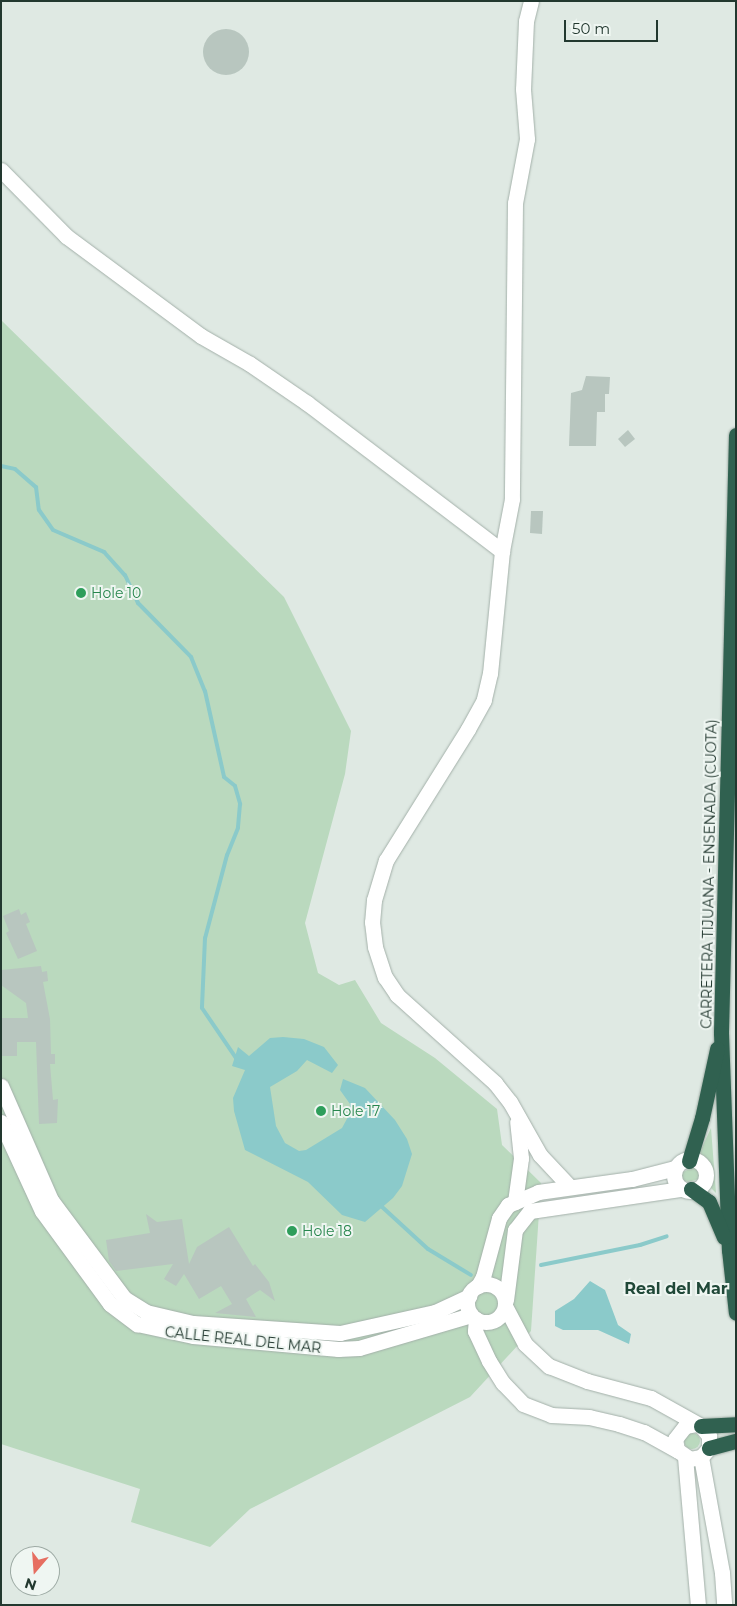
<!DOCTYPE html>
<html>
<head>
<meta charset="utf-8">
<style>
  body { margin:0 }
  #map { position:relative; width:737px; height:1606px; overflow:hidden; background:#dfe9e3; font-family:Montserrat,sans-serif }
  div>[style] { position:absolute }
  .green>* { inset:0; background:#bad9be }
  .round { border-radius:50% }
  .water>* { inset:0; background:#8bcaca }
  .stream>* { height:4px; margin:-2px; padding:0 2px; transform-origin:2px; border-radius:2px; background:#8bcaca }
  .building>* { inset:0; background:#b8c6bf }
  .roads { filter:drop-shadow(0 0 1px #a3b0a9) drop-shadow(0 0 1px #a3b0a9) }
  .street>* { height:15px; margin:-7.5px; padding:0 7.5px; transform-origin:7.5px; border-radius:7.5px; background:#fff }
  .secondary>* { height:15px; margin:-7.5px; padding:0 7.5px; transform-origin:7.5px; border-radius:7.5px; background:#fff }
  .secondary>.ring { margin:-7.5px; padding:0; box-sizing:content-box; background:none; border:15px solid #fff; border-radius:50% }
  .highway>* { height:15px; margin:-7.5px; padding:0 7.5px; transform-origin:7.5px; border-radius:7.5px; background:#306150 }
  .dots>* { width:14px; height:14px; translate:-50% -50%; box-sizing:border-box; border:2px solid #eff6f2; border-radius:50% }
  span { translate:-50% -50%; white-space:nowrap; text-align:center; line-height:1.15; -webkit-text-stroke:4px #eff6f2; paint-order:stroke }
  .leisure-label { font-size:14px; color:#27864d }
  .left { translate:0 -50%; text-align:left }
  .street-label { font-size:14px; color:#22382f }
  .quarter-label { font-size:16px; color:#204838; font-weight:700 }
  .frame { position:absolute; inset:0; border:2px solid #22382f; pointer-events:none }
  .north { position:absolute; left:10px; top:1546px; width:50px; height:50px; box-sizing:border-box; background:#eff6f2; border:1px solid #9daaa4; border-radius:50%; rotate:198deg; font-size:14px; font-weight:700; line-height:20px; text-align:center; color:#22382f }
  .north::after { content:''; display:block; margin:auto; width:18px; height:22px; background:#e66e61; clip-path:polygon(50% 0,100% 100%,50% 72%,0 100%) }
  .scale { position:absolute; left:564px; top:20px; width:94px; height:22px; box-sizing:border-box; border:2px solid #22382f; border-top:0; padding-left:6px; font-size:15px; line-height:18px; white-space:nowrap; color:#22382f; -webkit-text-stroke:4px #eff6f2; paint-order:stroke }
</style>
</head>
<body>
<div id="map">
  <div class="green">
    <i style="clip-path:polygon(1px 320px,284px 597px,351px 731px,345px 774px,305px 923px,318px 973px,339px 985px,355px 980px,381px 1023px,435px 1058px,497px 1109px,502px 1145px,541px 1183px,531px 1331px,470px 1397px,250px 1509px,210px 1547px,131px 1522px,140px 1489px,1px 1444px)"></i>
    <i style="clip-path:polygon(711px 1128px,716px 1193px,708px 1185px,713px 1174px,711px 1165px,698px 1156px)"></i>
    <i style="clip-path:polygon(695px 1166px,701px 1169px,699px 1179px,688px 1182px,678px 1179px,681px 1173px)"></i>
    <i class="round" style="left:684px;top:1433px;width:16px;height:16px"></i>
  </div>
  <div class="water">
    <i style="clip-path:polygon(283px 1037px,304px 1039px,324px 1047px,338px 1065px,332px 1073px,307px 1060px,297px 1071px,270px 1087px,276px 1126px,285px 1143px,299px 1151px,306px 1150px,342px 1128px,349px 1115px,350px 1104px,340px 1090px,343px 1079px,365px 1088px,395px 1120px,407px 1139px,412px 1154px,402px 1186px,393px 1198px,365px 1222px,342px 1215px,308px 1182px,245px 1150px,234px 1111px,233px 1098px,245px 1070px,232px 1066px,238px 1047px,249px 1056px,270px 1038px)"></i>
    <i style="clip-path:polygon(590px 1281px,605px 1290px,618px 1325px,631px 1334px,629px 1344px,598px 1330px,563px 1330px,555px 1326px,555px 1311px,574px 1299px)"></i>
  </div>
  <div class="stream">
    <i style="left:1px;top:466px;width:14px;rotate:12deg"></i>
    <i style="left:15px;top:469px;width:28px;rotate:41deg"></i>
    <i style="left:36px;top:487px;width:23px;rotate:83deg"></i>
    <i style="left:39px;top:510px;width:24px;rotate:55deg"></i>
    <i style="left:53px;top:530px;width:56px;rotate:23.3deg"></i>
    <i style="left:104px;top:552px;width:31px;rotate:48deg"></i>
    <i style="left:125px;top:575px;width:31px;rotate:65deg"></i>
    <i style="left:138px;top:603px;width:76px;rotate:45.5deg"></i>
    <i style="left:191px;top:657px;width:37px;rotate:68deg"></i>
    <i style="left:205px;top:691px;width:88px;rotate:77.5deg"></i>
    <i style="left:224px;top:777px;width:14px;rotate:39deg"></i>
    <i style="left:235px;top:786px;width:19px;rotate:74deg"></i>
    <i style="left:240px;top:804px;width:24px;rotate:95deg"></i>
    <i style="left:238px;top:828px;width:29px;rotate:112deg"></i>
    <i style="left:227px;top:855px;width:86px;rotate:104.8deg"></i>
    <i style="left:205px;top:938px;width:70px;rotate:92.5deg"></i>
    <i style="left:202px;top:1008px;width:64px;rotate:55.8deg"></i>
    <i style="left:380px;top:1205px;width:65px;rotate:42.5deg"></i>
    <i style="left:428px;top:1249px;width:50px;rotate:31.2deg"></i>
    <i style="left:541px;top:1265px;width:101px;rotate:-11.4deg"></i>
    <i style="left:640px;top:1245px;width:28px;rotate:-18deg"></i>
  </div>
  <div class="building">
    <i class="round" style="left:203px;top:29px;width:46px;height:46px"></i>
    <i style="clip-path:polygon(586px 376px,610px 377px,609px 394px,605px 394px,605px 412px,597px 412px,596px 446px,569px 446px,571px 393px,582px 390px)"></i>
    <i style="clip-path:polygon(628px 430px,635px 439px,625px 447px,618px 439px)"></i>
    <i style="clip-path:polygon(531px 511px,543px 511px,542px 534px,530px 533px)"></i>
    <i style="clip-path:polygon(19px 909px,21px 915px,26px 912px,30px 922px,26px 924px,37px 951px,18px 959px,6px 933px,9px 931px,3px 916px)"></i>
    <i style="clip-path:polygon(41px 966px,42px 972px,47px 971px,48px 981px,43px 982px,50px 1019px,51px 1054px,55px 1054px,55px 1064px,50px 1064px,53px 1100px,58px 1099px,57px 1123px,39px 1124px,36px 1042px,17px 1042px,17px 1056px,1px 1056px,1px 1018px,28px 1018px,26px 1003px,1px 985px,1px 970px)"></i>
    <i style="clip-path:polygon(146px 1214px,157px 1222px,182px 1219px,189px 1264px,197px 1247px,229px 1227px,253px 1266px,255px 1264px,269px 1282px,275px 1301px,260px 1290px,246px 1299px,256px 1317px,215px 1313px,232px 1304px,221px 1286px,199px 1299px,184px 1274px,176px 1286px,164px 1279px,173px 1264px,116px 1271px,109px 1261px,106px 1240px,150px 1233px)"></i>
  </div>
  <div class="roads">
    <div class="street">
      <i style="left:531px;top:1px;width:21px;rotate:104deg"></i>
      <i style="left:526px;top:21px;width:68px;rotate:92.5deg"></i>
      <i style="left:523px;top:89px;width:50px;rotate:85.4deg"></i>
      <i style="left:527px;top:139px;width:65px;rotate:100.6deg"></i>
      <i style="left:515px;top:203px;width:296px;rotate:90.6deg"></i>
      <i style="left:512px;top:499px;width:53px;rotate:100.9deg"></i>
      <i style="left:502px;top:551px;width:123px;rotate:95.6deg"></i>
      <i style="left:490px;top:673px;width:28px;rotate:103deg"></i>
      <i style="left:484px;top:700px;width:33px;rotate:119deg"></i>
      <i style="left:468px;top:729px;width:155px;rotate:122deg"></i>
      <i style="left:386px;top:860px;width:42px;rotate:106.7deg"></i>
      <i style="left:374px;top:900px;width:22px;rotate:95deg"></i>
      <i style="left:372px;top:922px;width:25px;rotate:83deg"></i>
      <i style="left:375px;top:947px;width:32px;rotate:72deg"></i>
      <i style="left:385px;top:977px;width:22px;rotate:56deg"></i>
      <i style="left:397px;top:995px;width:132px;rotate:41.9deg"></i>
      <i style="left:495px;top:1083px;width:24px;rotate:52deg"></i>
      <i style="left:510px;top:1102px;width:61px;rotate:60.5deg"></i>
      <i style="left:540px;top:1155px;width:42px;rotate:46.9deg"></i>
      <i style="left:1px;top:170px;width:93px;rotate:45.4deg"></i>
      <i style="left:66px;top:236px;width:168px;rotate:36.5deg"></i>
      <i style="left:201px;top:336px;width:56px;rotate:29.7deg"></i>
      <i style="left:250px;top:364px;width:69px;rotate:34.4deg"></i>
      <i style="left:307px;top:403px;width:245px;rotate:37.2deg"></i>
      <i style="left:515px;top:1202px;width:44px;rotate:-82.2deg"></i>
      <i style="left:521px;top:1158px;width:36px;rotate:-96deg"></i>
    </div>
    <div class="secondary">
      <i style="left:1px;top:1086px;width:124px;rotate:66.3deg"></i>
      <i style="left:51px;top:1200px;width:122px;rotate:53.3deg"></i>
      <i style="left:124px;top:1298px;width:26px;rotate:32deg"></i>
      <i style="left:146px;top:1312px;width:48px;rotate:13.2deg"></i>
      <i style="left:193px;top:1323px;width:147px;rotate:3.9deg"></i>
      <i style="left:340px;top:1333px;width:97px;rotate:-12.5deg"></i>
      <i style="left:435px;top:1312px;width:38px;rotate:-25deg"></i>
      <i style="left:1px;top:1122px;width:98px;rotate:65.3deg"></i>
      <i style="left:42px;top:1211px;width:115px;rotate:53.8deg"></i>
      <i style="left:110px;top:1304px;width:34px;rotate:37deg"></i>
      <i style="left:137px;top:1324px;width:57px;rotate:12.1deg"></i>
      <i style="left:193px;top:1336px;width:146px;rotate:5.1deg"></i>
      <i style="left:338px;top:1349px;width:21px;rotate:-3deg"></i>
      <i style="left:359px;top:1348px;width:117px;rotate:-16.4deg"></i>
      <i class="ring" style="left:674px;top:1159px;width:17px;height:17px"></i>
      <i class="ring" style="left:467px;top:1284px;width:23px;height:23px"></i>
      <i style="left:478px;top:1286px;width:10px;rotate:-61deg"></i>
      <i style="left:483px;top:1277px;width:61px;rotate:-74.8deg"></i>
      <i style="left:499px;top:1218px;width:16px;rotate:-55deg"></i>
      <i style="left:508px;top:1205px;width:33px;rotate:-23deg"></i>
      <i style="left:538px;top:1192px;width:95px;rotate:-7.9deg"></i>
      <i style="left:632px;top:1179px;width:44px;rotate:-14.3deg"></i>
      <i style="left:506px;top:1300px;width:71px;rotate:-82.7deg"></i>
      <i style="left:515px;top:1230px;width:24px;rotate:-52deg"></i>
      <i style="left:530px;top:1211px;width:153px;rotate:-8.3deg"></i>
      <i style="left:505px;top:1306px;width:43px;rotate:62.2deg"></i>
      <i style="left:525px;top:1344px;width:33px;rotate:43deg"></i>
      <i style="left:549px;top:1366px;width:41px;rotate:21.5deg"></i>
      <i style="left:587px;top:1381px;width:66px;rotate:14.9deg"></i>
      <i style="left:651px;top:1398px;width:57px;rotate:29.2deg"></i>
      <i style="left:701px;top:1426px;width:13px;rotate:51deg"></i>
      <i style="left:709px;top:1436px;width:12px;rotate:90deg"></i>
      <i style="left:709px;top:1448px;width:12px;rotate:132deg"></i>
      <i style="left:701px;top:1457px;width:11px;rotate:170deg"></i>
      <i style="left:690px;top:1459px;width:16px;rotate:-145deg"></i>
      <i style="left:677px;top:1450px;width:11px;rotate:-100deg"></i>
      <i style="left:675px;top:1439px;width:16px;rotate:-52deg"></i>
      <i style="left:685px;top:1426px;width:11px;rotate:-10deg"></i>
      <i style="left:476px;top:1319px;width:12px;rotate:95deg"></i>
      <i style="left:475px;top:1331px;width:33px;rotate:65deg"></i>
      <i style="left:489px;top:1361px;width:26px;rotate:58deg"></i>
      <i style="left:503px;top:1383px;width:29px;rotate:46deg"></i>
      <i style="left:523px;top:1404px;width:30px;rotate:21deg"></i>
      <i style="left:551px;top:1415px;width:38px;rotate:3deg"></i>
      <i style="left:589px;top:1417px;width:31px;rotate:13deg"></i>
      <i style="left:619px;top:1424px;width:26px;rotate:18deg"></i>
      <i style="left:644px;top:1432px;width:38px;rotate:29deg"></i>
      <i style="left:685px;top:1457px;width:149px;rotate:85deg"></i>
      <i style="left:701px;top:1457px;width:118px;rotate:79.7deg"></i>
      <i style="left:722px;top:1573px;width:32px;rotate:86deg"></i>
    </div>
    <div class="highway">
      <i style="left:736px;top:435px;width:598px;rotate:91.44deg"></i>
      <i style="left:721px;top:1033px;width:217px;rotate:87.9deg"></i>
      <i style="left:729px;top:1250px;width:63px;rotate:83.7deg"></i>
      <i style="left:689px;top:1161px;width:45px;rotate:-73.2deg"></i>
      <i style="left:702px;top:1118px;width:71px;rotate:-77.7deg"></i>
      <i style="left:691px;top:1189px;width:22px;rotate:36deg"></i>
      <i style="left:709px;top:1202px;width:38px;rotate:67deg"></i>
      <i style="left:701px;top:1426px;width:35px;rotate:-3deg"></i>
      <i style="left:709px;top:1448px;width:28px;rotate:-15deg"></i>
    </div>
  </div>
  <div class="dots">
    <i style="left:81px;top:593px;background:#2e9e5b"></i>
    <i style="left:321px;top:1111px;background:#2e9e5b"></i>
    <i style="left:292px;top:1231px;background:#2e9e5b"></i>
  </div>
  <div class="leisure-label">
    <span class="left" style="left:91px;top:593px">Hole 10</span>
    <span class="left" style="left:331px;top:1111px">Hole 17</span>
    <span class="left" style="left:302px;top:1231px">Hole 18</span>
  </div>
  <div class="street-label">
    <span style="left:709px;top:874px;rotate:-89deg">CARRETERA TIJUANA - ENSENADA (CUOTA)</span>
    <span style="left:243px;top:1340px;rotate:6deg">CALLE REAL DEL MAR</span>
  </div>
  <div class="quarter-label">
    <span style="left:676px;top:1289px">Real del Mar</span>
  </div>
  <div class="frame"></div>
  <div class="north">N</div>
  <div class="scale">50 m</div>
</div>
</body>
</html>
